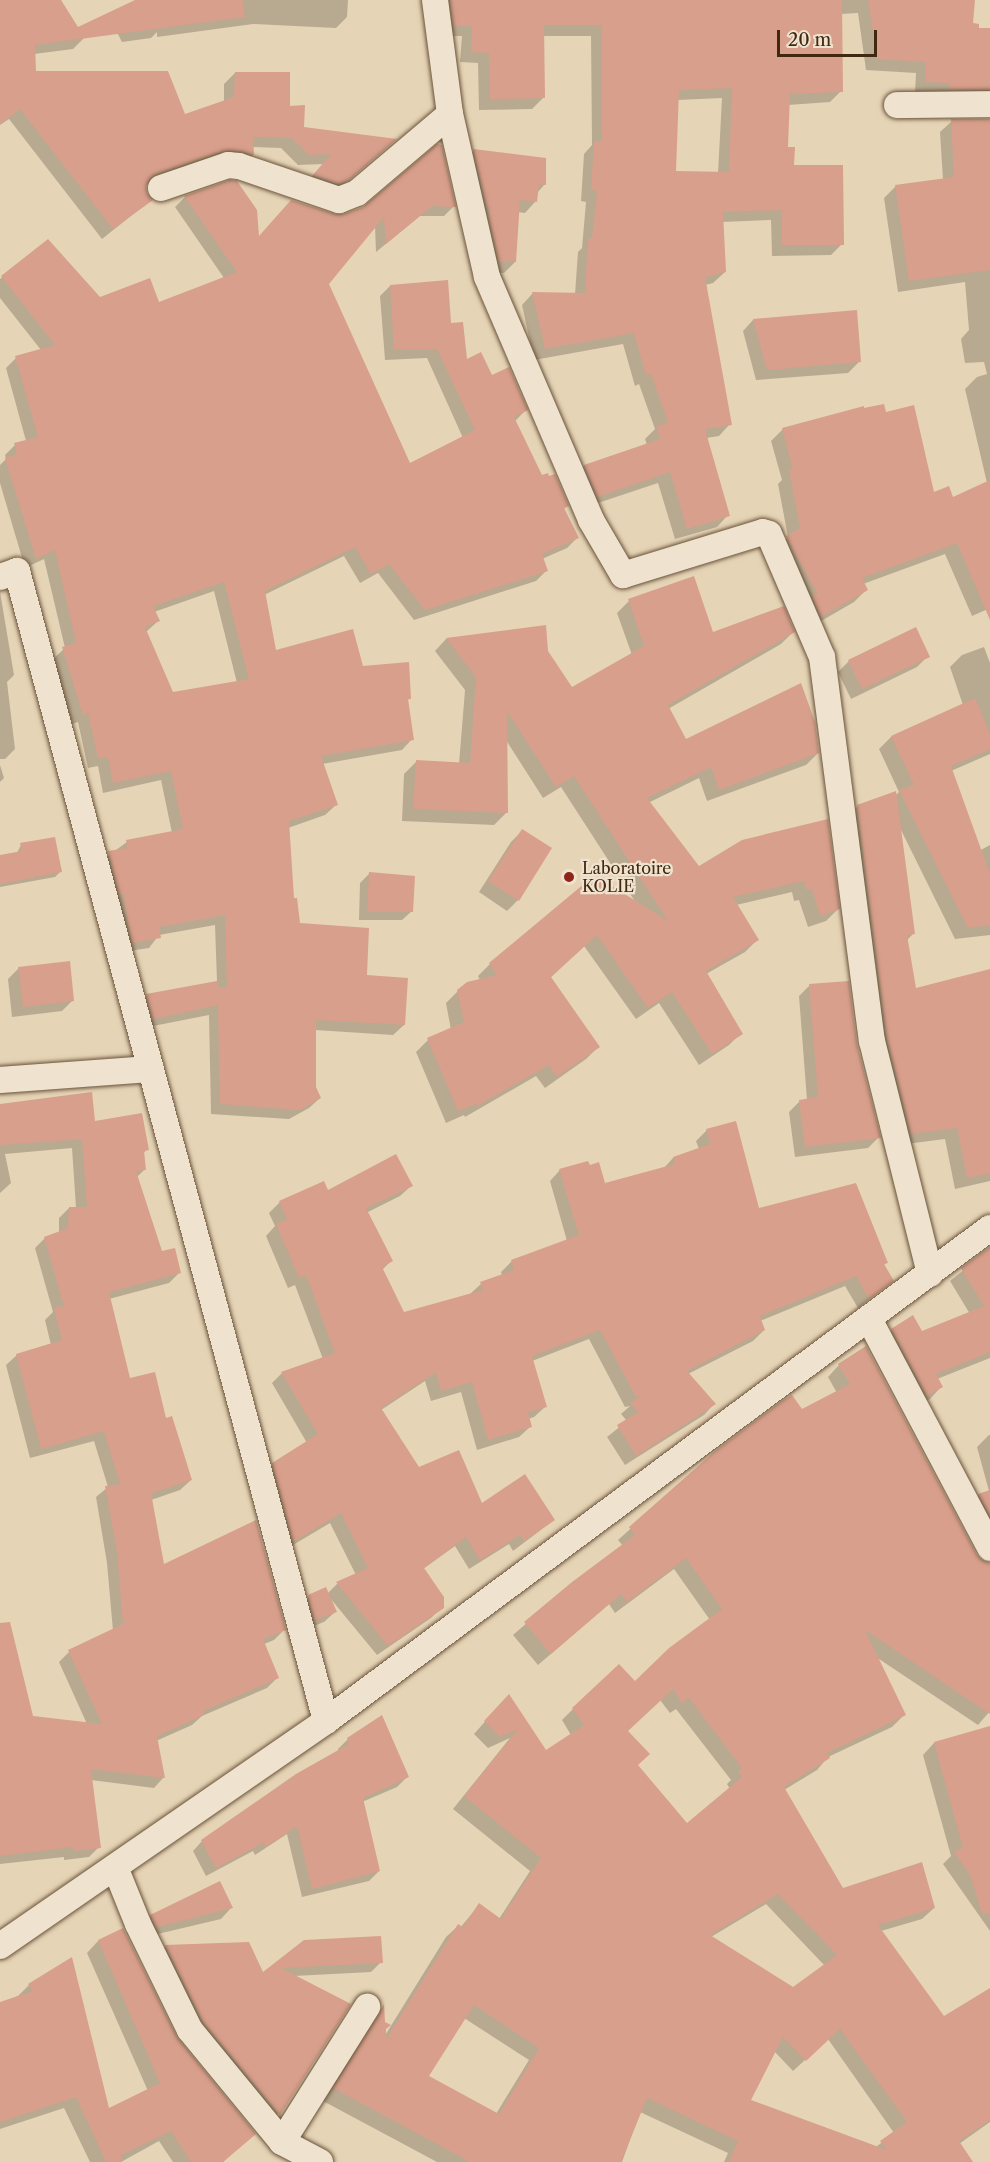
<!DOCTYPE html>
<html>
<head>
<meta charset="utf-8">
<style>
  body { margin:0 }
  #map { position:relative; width:990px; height:2162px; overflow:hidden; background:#e6d4b6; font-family:"Libre Caslon Text",serif }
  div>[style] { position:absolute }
  .shadow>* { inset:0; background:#0003 }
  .building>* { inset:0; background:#d89f8c }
  .roads { filter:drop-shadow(0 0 2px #6a533a) drop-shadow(0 0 2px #6a533a) }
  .minor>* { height:26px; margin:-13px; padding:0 13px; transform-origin:13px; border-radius:13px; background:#efe3d0 }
  .dots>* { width:16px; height:16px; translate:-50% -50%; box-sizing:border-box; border:3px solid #efe3d0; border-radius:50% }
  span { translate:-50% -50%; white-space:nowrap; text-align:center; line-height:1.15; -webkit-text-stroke:4.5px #efe3d0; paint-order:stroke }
  .poi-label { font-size:16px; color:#412810 }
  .left { translate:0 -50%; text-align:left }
  .scale { position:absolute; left:777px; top:30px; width:100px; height:27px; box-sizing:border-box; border:3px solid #412810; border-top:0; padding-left:8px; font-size:18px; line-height:21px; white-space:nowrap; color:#412810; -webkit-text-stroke:4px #efe3d0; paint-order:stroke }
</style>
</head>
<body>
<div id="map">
  <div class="shadow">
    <i style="clip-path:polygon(0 0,59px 0,84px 38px,73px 49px,34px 54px,35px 72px,147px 138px,224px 102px,224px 84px,235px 73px,289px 108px,302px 128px,394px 140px,337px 190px,303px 186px,323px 164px,298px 165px,281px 148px,252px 147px,253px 155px,242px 165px,212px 161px,146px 183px,146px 194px,151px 200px,102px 239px,9px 119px,0 125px)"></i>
    <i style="clip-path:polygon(138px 0,348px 0,347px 17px,336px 28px,253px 24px,157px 37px,157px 32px,151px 38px,122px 42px,110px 19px)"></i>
    <i style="clip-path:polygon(evenodd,433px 0,973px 0,971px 24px,977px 30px,990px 29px,990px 107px,915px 93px,916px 73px,866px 70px,858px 13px,841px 14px,841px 91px,830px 102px,788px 105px,786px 148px,793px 167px,842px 244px,831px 255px,772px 256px,771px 220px,722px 222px,725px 272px,713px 283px,705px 285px,730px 424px,719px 436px,706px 438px,728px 515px,717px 527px,675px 539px,658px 483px,586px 507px,573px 477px,584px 466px,647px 445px,645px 439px,655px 429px,639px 384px,635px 386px,623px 344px,534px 360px,522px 305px,533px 293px,575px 294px,578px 252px,582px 248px,586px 202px,581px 201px,584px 154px,592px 145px,591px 36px,542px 36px,543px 98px,532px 109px,479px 110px,478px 63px,460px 62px,462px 36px,443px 36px,433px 0,722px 98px,718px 173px,674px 172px,677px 100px,722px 98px)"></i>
    <i style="clip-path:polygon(990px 119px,990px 608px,972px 616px,945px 554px,863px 584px,866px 590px,854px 602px,809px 628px,775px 549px,788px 537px,778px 484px,782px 480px,771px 441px,783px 429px,885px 414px,933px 494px,952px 499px,987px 483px,965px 389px,977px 377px,987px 374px,984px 362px,965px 363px,961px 339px,969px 330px,965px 282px,898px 292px,884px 198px,896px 186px,943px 180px,940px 132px,952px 121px)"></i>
    <i style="clip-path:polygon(evenodd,438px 146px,454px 206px,444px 216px,420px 216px,376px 252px,375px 226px,327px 283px,409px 466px,463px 438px,427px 358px,385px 360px,380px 296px,390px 286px,450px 325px,466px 361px,492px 377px,526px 410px,515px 421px,541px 477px,567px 506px,564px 509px,577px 538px,567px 548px,542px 559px,546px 571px,536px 581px,414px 620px,378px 573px,360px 583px,344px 556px,264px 595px,275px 652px,361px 668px,410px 698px,406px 702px,412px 739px,402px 750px,322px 764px,336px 805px,325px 815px,288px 828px,292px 900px,299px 925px,365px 976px,404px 1025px,393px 1035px,315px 1030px,315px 1088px,320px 1098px,309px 1108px,289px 1119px,211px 1114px,209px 1015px,143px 1028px,137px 1006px,147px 996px,217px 982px,215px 925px,159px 935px,149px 948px,122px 952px,98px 863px,127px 842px,172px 833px,161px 780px,103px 793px,98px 766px,88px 768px,78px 722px,72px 724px,53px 659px,65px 648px,44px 559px,25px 568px,0 483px,0 465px,6px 459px,5px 455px,15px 445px,26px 441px,6px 368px,16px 358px,41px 350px,0 298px,0 279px,47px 241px,100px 299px,158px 304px,224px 278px,175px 207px,185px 197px,257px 239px,364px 208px,438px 146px,214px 591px,237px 683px,172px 694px,146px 632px,158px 621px,154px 612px,214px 591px)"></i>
    <i style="clip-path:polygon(474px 151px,545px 184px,537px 193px,535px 202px,525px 213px,517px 212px,515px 262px,504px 273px,488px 272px,463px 161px)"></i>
    <i style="clip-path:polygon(855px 312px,859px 362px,848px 373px,756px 380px,743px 331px,753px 320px)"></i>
    <i style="clip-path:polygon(0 592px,14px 675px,7px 682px,15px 749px,5px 759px,0 759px)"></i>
    <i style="clip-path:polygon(629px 601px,712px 634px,793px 632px,781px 644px,668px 709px,685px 741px,818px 753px,806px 765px,707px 801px,699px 778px,648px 803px,699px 868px,827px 821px,838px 909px,826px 921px,808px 927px,799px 900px,794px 901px,792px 892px,736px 905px,757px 940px,745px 952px,706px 974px,741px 1033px,729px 1045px,699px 1065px,659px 1003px,636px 1019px,584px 946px,550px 978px,598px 1047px,586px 1059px,545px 1088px,536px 1076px,465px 1117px,464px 1115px,446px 1123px,416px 1052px,428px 1040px,451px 1030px,446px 1003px,458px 991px,480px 980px,478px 976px,490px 964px,636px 903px,561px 787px,543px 798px,506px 740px,506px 813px,494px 825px,402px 821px,404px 774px,416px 762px,459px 764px,465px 690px,435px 651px,446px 639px,544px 627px,547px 652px,571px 689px,632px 655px,617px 613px)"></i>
    <i style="clip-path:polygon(915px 629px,928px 656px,917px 667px,851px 699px,838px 672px,849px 661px)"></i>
    <i style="clip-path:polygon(984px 647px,990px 663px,990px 754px,951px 771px,979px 851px,990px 845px,990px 935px,955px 939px,900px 828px,913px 934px,907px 940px,915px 990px,990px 971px,990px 1181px,955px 1189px,945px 1139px,898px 1145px,845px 819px,857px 807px,895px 796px,899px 792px,879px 749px,891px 737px,963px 705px,950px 667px,962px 655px)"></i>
    <i style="clip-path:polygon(0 765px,4px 778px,0 782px)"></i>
    <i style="clip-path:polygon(522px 831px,518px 900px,507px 911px,479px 892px,511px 842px)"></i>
    <i style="clip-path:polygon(21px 845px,60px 872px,55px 877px,0 887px,0 856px,17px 853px)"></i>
    <i style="clip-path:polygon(369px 874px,412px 911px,402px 920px,359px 920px,360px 883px)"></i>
    <i style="clip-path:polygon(19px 968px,73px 1000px,62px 1011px,12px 1017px,8px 979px)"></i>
    <i style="clip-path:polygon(809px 986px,856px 1045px,879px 1137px,868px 1148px,795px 1157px,789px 1112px,799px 1102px,807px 1100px,799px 996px)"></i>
    <i style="clip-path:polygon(0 1106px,94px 1123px,147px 1149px,143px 1154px,144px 1170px,137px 1177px,161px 1253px,179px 1273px,169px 1283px,109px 1299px,129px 1380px,165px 1420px,191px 1480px,180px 1490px,151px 1500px,163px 1566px,284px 1630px,274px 1640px,264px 1644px,278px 1677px,267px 1688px,202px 1716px,192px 1725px,156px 1741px,164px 1777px,154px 1788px,91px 1780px,99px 1847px,89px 1857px,64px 1860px,64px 1857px,0 1864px,0 1630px,32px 1718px,87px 1724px,59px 1662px,69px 1652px,113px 1631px,107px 1563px,96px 1497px,108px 1487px,94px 1441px,30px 1458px,6px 1365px,17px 1355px,51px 1345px,45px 1320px,53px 1312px,35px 1248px,45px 1238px,59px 1233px,59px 1218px,69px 1208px,76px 1208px,72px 1148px,5px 1154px,11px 1183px,0 1193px)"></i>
    <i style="clip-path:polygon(707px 1130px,758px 1210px,887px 1262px,883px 1266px,892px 1281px,858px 1308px,845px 1286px,760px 1321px,764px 1330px,753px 1341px,688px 1374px,714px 1404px,704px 1415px,625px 1465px,607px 1437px,627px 1421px,621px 1414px,630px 1406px,625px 1407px,589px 1339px,532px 1361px,545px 1407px,534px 1417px,528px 1419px,530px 1427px,519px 1437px,477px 1450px,461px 1392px,431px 1401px,425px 1381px,381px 1410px,419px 1469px,481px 1505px,554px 1520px,513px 1551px,509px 1544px,469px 1569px,455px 1546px,423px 1569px,442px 1607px,431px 1618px,377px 1655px,330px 1598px,335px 1612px,324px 1622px,304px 1630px,298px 1608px,309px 1597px,327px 1594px,337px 1584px,356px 1575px,330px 1523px,283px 1551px,262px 1475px,273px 1464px,307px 1443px,272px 1383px,282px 1373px,323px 1359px,295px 1285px,288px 1288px,266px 1236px,275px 1226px,269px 1213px,280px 1202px,327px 1192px,411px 1186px,400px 1196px,366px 1213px,391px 1261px,382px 1270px,403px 1314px,470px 1294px,481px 1284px,502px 1276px,501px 1272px,512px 1261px,567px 1241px,550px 1181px,560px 1170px,604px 1185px,663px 1169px,673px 1158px,699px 1149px,696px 1141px)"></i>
    <i style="clip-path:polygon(990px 1249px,990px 1358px,937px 1379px,941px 1387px,930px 1399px,915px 1407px,881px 1342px,892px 1330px,921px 1333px,970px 1314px,950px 1281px)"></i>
    <i style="clip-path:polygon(evenodd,839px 1365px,976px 1556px,990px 1564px,990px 1711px,978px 1725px,876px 1657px,904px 1715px,892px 1727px,828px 1757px,817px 1770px,784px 1790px,843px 1890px,934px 1908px,922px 1919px,881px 1931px,943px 2018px,990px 1990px,990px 2122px,959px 2144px,971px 2162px,724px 2162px,728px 2153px,640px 2112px,622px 2162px,437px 2162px,323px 2101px,373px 2017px,383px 2007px,384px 2037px,446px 1937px,458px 1926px,460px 1928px,479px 1905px,499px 1919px,530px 1871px,453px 1809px,510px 1738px,488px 1748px,474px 1734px,497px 1708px,546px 1752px,571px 1735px,562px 1720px,573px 1709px,635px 1683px,710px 1620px,674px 1569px,615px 1613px,609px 1604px,538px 1665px,513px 1635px,573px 1583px,623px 1546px,618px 1540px,715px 1453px,837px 1393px,828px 1377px,839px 1365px,660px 1700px,670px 1713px,676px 1709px,731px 1780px,727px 1784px,730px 1789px,687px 1825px,636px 1765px,626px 1731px,660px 1700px,839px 1365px,766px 1904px,825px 1966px,793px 1989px,711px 1937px,766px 1904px,839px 1365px,464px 2018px,529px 2060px,496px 2114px,427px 2077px,464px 2018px,839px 1365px,828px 2039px,894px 2133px,876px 2147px,749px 2101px,774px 2051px,793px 2071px,828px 2039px)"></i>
    <i style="clip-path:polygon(989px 1435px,990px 1435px,990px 1549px,968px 1507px,979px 1495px,989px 1491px,977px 1447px)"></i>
    <i style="clip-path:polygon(990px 1727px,990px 1931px,943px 1864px,951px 1856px,923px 1755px,934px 1743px)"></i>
    <i style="clip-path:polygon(348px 1739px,407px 1777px,397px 1787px,362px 1802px,379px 1871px,369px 1881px,302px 1897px,287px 1834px,255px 1855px,253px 1851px,206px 1876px,193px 1851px,202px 1841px,339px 1752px,338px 1749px)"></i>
    <i style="clip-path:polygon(231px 1908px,221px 1919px,145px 1937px,140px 1927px,151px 1916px)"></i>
    <i style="clip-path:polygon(123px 1930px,175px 2038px,254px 2134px,223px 2162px,173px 2162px,159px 2141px,121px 2162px,90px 2162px,64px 2108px,0 2129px,0 2004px,18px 1996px,29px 1985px,71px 1960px,108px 2110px,148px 2091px,87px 1953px,98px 1941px)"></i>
    <i style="clip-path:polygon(304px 1941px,381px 1962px,371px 1972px,294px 1976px,349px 2005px,278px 2114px,269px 2124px,156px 1956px,166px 1946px,248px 1943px,263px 1974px)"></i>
  </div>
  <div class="building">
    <i style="clip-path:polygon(0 0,61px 0,78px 27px,135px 0,243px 0,245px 17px,35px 45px,36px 71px,168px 71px,185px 114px,234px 97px,235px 72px,290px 72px,290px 106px,305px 105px,304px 127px,397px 139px,349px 180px,339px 184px,313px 175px,331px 154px,309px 155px,292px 138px,253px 137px,254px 155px,241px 151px,224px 151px,156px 174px,146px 186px,147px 193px,153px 200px,113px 229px,20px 109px,0 124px)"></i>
    <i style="clip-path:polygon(evenodd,450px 0,842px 0,843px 92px,790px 94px,788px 147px,795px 147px,794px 165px,843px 165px,844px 245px,782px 245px,782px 210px,723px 212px,726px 272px,705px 277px,732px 425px,705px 429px,730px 516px,687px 529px,670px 472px,597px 497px,584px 465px,660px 439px,656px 426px,668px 423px,651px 374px,646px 375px,634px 333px,545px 349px,532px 292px,585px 293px,588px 239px,592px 238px,597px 191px,591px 190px,594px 141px,602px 141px,602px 25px,544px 25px,545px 98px,490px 99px,489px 53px,471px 52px,472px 26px,453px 26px,450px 0,732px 88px,729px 172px,676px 171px,679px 90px,732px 88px)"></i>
    <i style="clip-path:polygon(868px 0,975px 0,973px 23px,979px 24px,979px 28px,990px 28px,990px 89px,949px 89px,949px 83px,925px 82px,926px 62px,877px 59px)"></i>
    <i style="clip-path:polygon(951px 119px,990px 119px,990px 270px,909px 281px,895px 185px,954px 177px)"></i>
    <i style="clip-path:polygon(evenodd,437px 144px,442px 145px,456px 207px,432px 206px,386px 244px,384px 217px,329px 284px,410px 463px,475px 430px,437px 349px,394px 350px,390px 285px,448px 280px,451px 323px,463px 322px,467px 359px,481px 352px,492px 375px,509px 367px,528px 410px,514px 417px,542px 475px,548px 473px,549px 476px,555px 474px,569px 506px,564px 508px,579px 538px,542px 554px,548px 571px,425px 610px,389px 564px,371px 574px,355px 547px,265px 591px,276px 650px,353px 629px,363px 666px,409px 662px,411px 699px,408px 699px,414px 740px,321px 756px,338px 805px,289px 821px,294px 898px,297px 898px,300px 923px,369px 928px,367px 975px,408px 978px,405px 1025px,316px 1020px,316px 1087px,321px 1098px,300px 1110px,220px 1104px,218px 1005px,153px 1019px,146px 994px,217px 981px,218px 987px,227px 987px,225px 915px,159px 927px,161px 938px,132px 943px,123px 894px,119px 894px,108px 851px,127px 848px,126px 840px,183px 829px,171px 771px,113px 783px,108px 757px,98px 758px,88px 713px,83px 715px,62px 647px,76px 643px,55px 550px,36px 559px,5px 458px,17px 454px,14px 443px,38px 437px,15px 356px,55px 345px,1px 276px,48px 239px,100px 297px,150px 278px,159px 302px,237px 272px,184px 196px,230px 180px,237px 181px,257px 210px,259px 236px,291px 200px,335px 214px,344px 214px,363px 207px,437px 144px,224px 582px,249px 679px,173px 692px,145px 627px,160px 621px,153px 606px,224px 582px)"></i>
    <i style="clip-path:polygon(473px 149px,546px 158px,546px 185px,539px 184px,537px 202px,520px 200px,516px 262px,499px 261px,489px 220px,490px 207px,487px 207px)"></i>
    <i style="clip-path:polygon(857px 310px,861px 362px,767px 370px,753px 319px)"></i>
    <i style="clip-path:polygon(884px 404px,886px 412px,914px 405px,934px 492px,949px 486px,953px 497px,990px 480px,990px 620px,957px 543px,862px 578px,868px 590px,821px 617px,812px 595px,817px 593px,786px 536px,800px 528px,789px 470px,793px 470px,782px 428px,864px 406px,864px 408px)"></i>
    <i style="clip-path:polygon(694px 576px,713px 632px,784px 606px,795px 632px,668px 705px,686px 739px,801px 683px,815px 722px,819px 753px,719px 790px,711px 767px,647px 798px,699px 866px,742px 840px,828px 819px,840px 909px,820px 916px,812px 889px,806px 890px,804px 881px,733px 897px,759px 940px,706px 971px,743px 1034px,712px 1054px,672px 992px,648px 1008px,597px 935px,551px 977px,600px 1047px,557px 1077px,549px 1065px,477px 1106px,476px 1104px,458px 1111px,427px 1038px,464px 1022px,457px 990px,467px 982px,497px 975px,489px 963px,591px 878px,599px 878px,668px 921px,574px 776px,556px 787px,507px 711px,508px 813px,413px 809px,416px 760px,470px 763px,476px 677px,446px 638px,546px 625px,548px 651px,572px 687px,644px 646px,628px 599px)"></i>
    <i style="clip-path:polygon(916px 627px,930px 657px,862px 689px,848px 660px)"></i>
    <i style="clip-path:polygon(975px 698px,990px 734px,990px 749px,951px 766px,990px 874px,990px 925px,968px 928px,899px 790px,914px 785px,891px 736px)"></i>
    <i style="clip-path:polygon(896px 791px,915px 934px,907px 935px,916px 988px,990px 969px,990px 1173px,967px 1178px,957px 1128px,911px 1134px,887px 1038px,857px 805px)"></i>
    <i style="clip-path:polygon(522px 829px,552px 848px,519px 901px,488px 881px)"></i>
    <i style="clip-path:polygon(55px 837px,62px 872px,0 884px,0 855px,22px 851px,20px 843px)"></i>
    <i style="clip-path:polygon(369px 872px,415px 876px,413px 912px,367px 912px)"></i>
    <i style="clip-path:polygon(70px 961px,74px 1001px,23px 1007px,18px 967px)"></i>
    <i style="clip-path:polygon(849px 981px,857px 1044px,881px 1138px,805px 1147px,799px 1100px,818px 1097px,809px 984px)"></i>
    <i style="clip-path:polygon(92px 1092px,95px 1121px,142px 1113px,149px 1150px,144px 1151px,146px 1170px,136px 1171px,162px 1251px,175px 1248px,181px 1273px,109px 1292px,130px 1378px,155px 1372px,166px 1418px,172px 1416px,192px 1480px,151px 1493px,164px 1564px,256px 1520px,286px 1630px,263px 1639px,279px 1678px,203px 1711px,204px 1715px,157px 1736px,165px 1778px,91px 1769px,101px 1848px,74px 1851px,73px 1847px,0 1856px,0 1623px,10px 1622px,33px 1716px,102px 1724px,68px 1650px,123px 1624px,117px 1552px,105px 1486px,120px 1484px,104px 1431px,41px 1449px,16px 1354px,62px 1340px,54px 1308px,64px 1306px,44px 1237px,68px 1228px,69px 1207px,87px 1207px,82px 1139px,0 1145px,0 1104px)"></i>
    <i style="clip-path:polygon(736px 1121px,759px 1208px,856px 1183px,888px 1263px,884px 1264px,894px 1281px,869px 1299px,856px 1276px,760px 1316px,765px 1330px,687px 1371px,716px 1404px,636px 1456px,617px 1425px,638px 1412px,630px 1403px,641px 1396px,636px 1397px,600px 1330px,532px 1356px,547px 1407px,528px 1412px,532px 1427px,488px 1440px,472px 1382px,441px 1391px,436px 1372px,381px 1408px,419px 1467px,459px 1450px,482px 1503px,525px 1474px,555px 1520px,524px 1541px,520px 1535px,480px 1560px,466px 1537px,424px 1568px,444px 1597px,444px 1608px,388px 1646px,336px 1582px,368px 1568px,341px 1513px,293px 1542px,272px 1463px,318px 1434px,281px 1372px,335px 1353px,306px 1275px,299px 1278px,276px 1224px,287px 1219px,279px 1201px,324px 1181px,328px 1190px,396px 1154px,413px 1186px,366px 1208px,393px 1261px,382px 1267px,404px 1312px,483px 1290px,480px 1282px,514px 1270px,511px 1260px,579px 1235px,559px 1169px,588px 1161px,590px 1165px,599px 1162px,605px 1183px,675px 1164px,673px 1157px,710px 1144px,706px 1129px)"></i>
    <i style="clip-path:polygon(990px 1247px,990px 1352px,936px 1374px,943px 1387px,927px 1396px,891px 1329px,913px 1315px,922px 1331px,984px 1306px,961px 1268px)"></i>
    <i style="clip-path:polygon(evenodd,866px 1346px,977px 1555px,983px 1561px,990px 1563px,990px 1714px,865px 1630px,906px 1715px,827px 1753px,830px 1758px,784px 1787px,843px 1888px,922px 1862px,935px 1908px,878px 1925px,944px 2016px,990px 1988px,990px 2120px,959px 2141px,973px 2162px,729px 2162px,738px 2141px,647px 2098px,621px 2162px,470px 2162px,333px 2088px,384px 2004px,385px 2022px,391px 2025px,386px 2029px,386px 2039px,458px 1924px,463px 1927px,479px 1903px,501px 1919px,541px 1858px,464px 1796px,518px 1729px,500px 1737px,484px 1721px,509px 1694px,546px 1750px,584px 1725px,572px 1708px,619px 1664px,635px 1681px,669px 1648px,722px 1609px,686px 1558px,627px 1602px,621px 1594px,551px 1654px,524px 1622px,572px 1582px,635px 1535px,629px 1527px,714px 1452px,782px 1401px,792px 1395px,802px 1409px,850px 1384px,838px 1364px,866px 1346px,673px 1689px,682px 1703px,689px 1698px,742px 1768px,738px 1771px,742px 1777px,687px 1823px,638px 1765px,650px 1754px,628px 1731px,673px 1689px,866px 1346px,778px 1894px,837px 1955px,793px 1987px,710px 1935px,778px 1894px,866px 1346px,474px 2005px,539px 2048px,499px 2114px,429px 2076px,474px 2005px,866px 1346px,840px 2029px,907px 2122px,880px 2141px,887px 2150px,751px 2100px,783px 2037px,806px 2061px,840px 2029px)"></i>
    <i style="clip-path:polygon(990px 1490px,990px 1516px,978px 1494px)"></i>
    <i style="clip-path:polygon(326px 1587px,337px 1612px,314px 1620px,308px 1595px)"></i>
    <i style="clip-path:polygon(382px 1715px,409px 1777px,363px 1798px,380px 1871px,312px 1889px,297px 1826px,266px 1847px,263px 1843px,216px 1868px,201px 1840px,296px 1774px,349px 1744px,347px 1738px)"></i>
    <i style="clip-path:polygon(990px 1726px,990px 1913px,982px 1914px,971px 1877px,954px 1851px,963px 1848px,934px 1742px)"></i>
    <i style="clip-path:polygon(220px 1881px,233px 1908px,156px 1927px,150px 1915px)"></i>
    <i style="clip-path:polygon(123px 1928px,177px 2037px,256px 2134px,223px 2162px,191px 2162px,171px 2131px,121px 2155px,122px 2162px,106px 2162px,76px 2097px,0 2122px,0 2002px,33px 1991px,28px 1984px,72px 1957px,109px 2108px,160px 2083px,98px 1940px)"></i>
    <i style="clip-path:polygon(381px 1936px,383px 1963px,281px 1968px,351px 2004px,280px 2115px,203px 2022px,165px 1945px,249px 1942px,263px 1972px,304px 1940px)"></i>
  </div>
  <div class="roads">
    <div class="minor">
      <i style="left:435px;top:0;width:115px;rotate:82.5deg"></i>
      <i style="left:450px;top:114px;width:167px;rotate:77.2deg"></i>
      <i style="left:487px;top:277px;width:264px;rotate:66.8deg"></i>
      <i style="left:591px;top:520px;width:64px;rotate:59.8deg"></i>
      <i style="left:623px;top:575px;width:146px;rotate:-17.1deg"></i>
      <i style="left:763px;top:532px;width:6px;rotate:18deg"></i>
      <i style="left:769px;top:534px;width:134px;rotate:66.7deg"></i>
      <i style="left:822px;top:657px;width:387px;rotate:82.6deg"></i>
      <i style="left:872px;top:1041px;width:240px;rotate:76deg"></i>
      <i style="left:897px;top:105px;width:93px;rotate:-0.6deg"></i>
      <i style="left:161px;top:188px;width:71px;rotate:-18.9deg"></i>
      <i style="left:228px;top:165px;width:11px;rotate:5deg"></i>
      <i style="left:239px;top:166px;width:106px;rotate:18.8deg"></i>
      <i style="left:339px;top:200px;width:19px;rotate:-21deg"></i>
      <i style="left:357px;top:193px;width:122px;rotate:-40.3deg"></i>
      <i style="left:0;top:577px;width:18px;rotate:-19deg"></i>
      <i style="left:17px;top:571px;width:1191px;rotate:74.96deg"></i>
      <i style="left:0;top:1080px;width:151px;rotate:-4.2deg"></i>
      <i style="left:869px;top:1319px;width:259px;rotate:62.1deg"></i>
      <i style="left:115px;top:1867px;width:61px;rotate:68deg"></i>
      <i style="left:138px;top:1924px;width:118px;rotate:63.9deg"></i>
      <i style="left:190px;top:2030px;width:145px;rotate:50.6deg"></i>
      <i style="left:282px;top:2142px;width:160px;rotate:-57.8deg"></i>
      <i style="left:0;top:1946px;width:396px;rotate:-34.6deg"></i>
      <i style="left:326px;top:1721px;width:827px;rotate:-36.59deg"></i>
      <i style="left:282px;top:2142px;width:43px;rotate:27.8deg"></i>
    </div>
  </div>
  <div class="dots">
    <i style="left:569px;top:877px;background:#8f2418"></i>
  </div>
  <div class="poi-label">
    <span class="left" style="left:582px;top:877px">Laboratoire<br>KOLIE</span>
  </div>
  <div class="scale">20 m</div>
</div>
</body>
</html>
